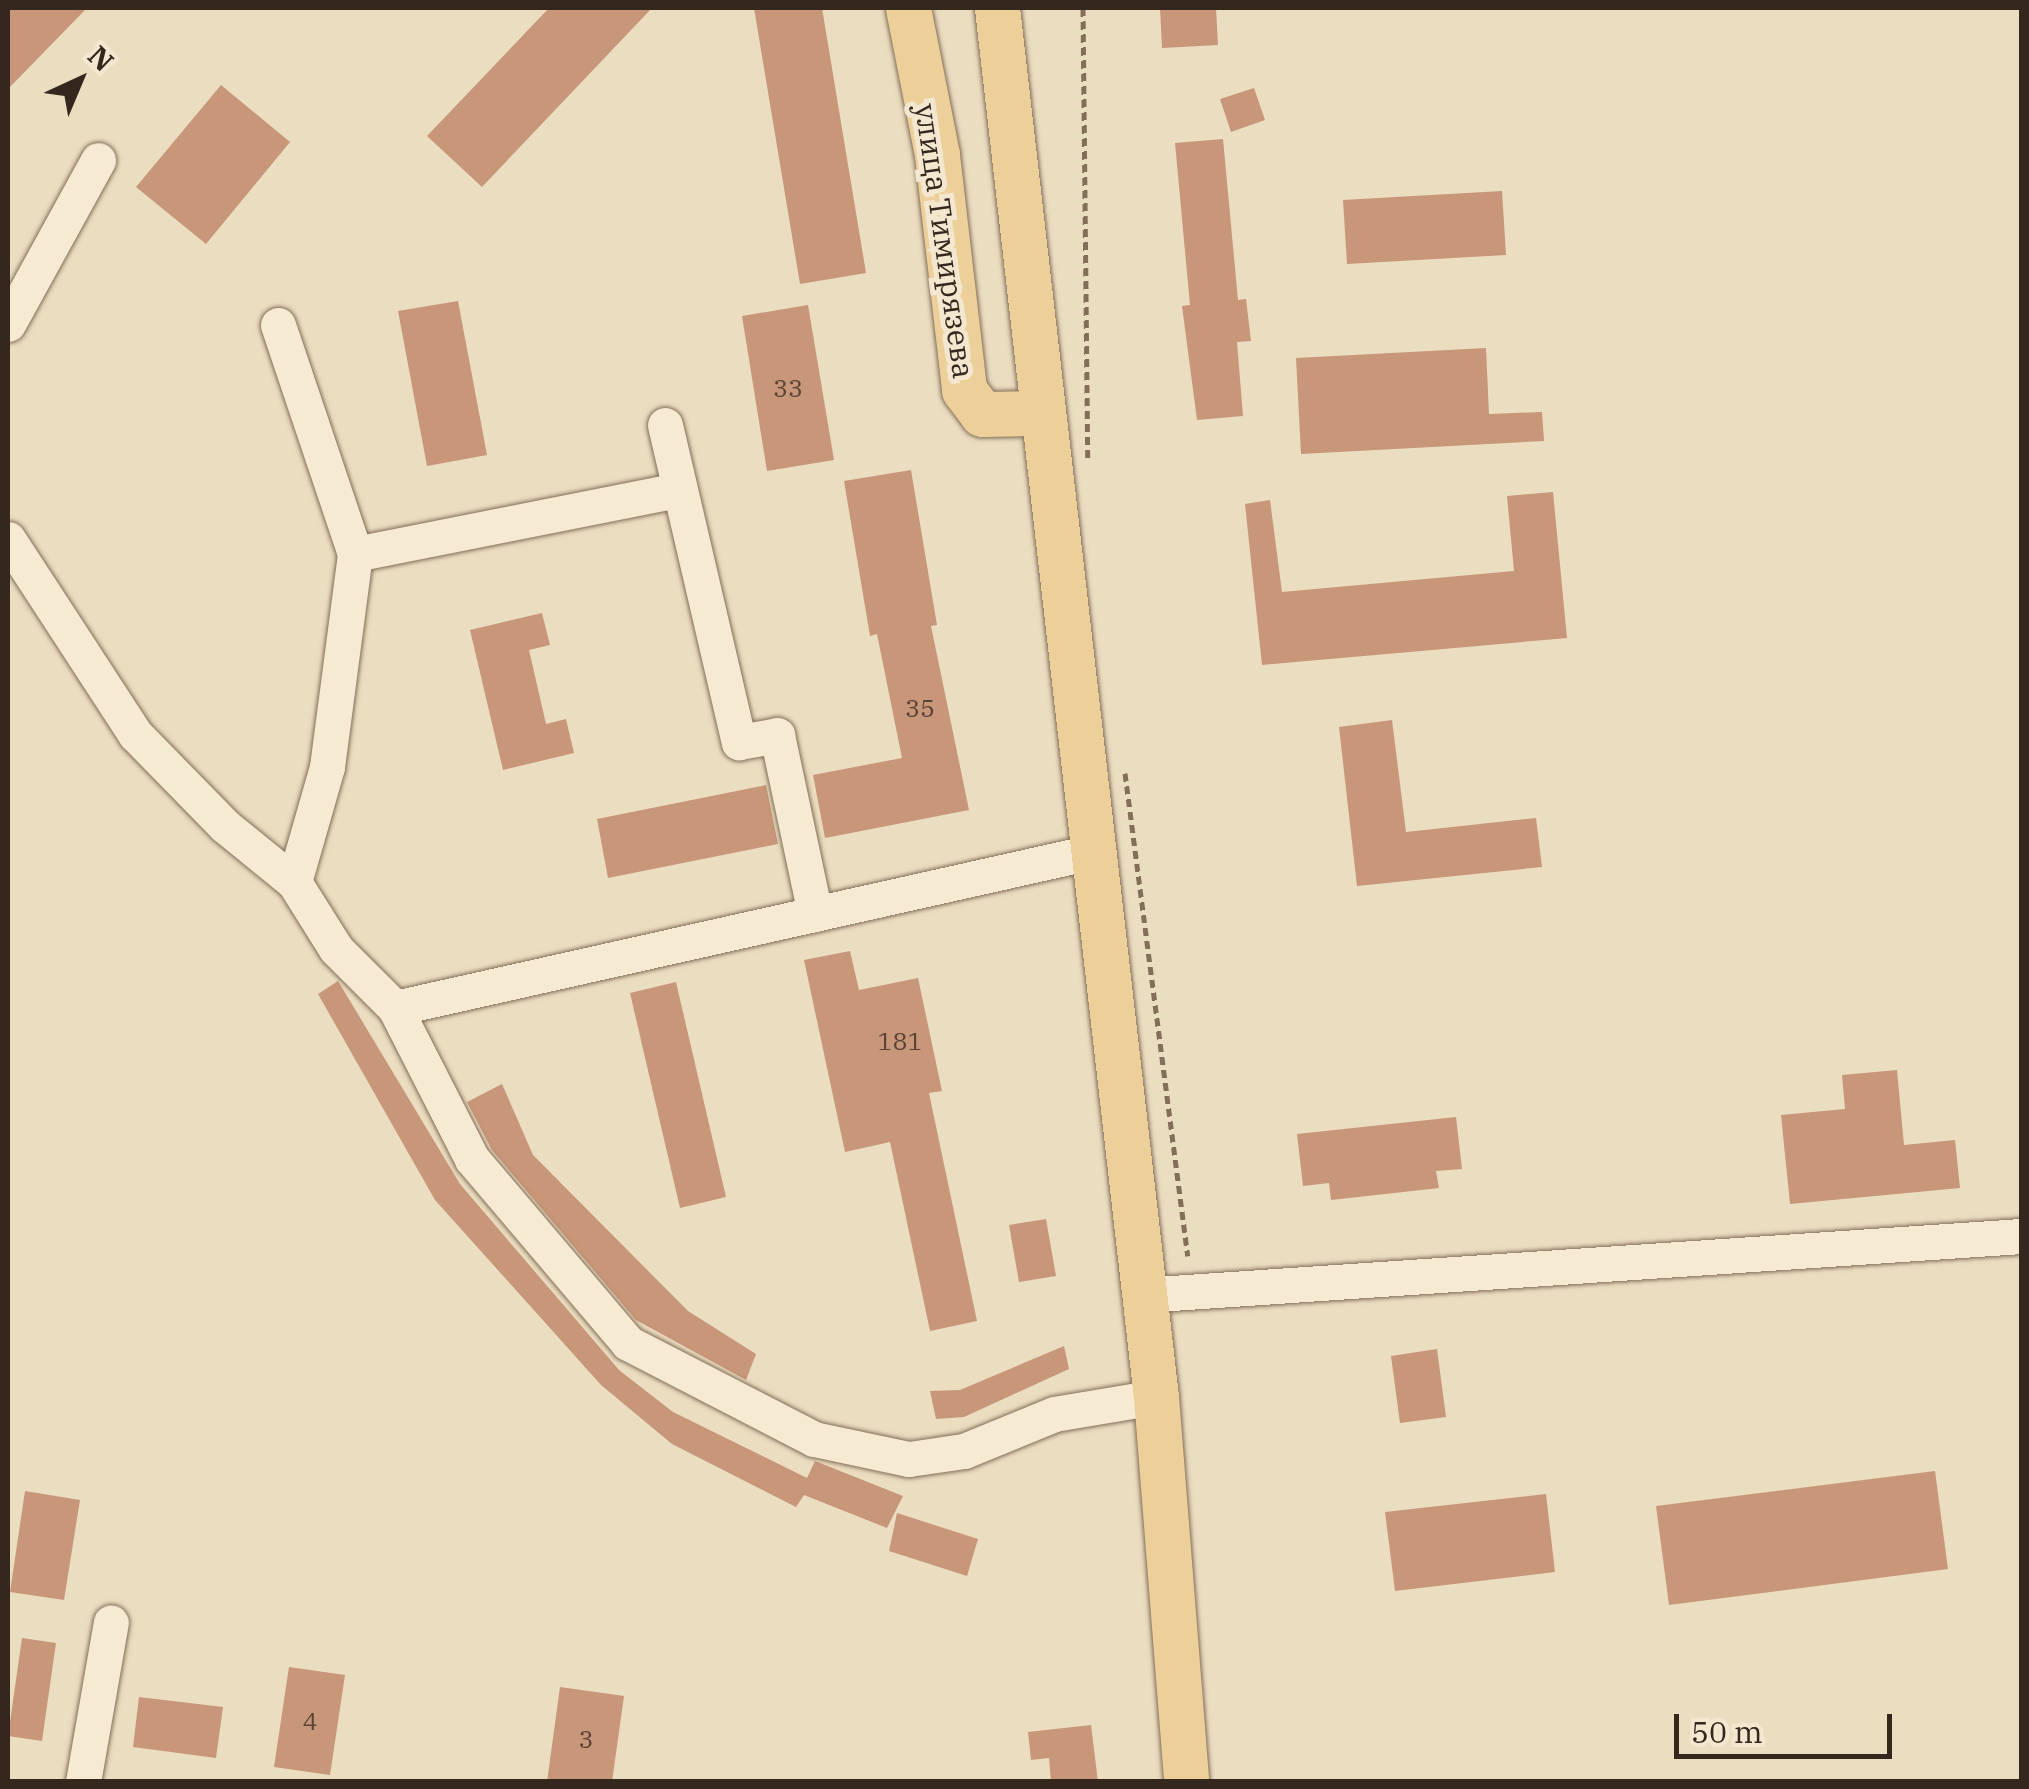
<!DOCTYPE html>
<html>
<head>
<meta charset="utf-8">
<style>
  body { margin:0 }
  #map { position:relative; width:2029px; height:1789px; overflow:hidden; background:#ebddc0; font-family:"IBM Plex Serif",serif }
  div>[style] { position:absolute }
  .building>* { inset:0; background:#c89678 }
  .path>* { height:5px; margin-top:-2.5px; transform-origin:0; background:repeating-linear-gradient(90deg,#836e59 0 8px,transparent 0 13px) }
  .roads { filter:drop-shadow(0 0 2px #836e59) drop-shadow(0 0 2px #836e59) }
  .minor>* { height:35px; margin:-17.5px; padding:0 17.5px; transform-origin:17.5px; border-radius:17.5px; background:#f7ead3 }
  .major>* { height:45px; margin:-22.5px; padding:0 22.5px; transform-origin:22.5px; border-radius:22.5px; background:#edcf99 }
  span { translate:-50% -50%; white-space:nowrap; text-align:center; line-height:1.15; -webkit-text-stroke:10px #f3e7cf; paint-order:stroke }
  .number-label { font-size:25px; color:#594334 }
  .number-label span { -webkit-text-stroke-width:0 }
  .street-label { font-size:30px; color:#34271d }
  .frame { position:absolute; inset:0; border:10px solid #34271d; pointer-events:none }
  .north { position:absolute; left:30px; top:30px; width:100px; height:100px; -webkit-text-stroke:8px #f3e7cf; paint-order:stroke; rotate:44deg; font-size:28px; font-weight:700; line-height:40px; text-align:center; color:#34271d }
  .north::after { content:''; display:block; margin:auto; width:35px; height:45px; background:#34271d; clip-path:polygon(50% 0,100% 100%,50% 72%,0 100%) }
  .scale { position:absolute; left:1674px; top:1714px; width:218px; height:45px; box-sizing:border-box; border:5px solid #34271d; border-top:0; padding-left:12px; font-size:30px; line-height:35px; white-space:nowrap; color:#34271d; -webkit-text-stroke:8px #f3e7cf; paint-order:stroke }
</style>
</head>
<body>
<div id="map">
  <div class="building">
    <i style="clip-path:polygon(8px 8px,87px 8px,8px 89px)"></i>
    <i style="clip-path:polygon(549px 8px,652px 8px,482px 187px,427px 136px)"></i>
    <i style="clip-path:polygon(754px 8px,822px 8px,866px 273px,800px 284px)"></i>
    <i style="clip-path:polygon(1160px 8px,1216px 8px,1218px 45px,1162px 48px)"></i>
    <i style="clip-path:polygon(221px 85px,290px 142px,206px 244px,136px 187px)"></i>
    <i style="clip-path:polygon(1254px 88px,1265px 120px,1231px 132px,1220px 99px)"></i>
    <i style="clip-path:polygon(1223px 139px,1238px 300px,1246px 299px,1251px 341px,1237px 342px,1243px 416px,1197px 420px,1182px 306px,1190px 305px,1175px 143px)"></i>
    <i style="clip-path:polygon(1502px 191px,1506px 255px,1347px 264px,1343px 200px)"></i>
    <i style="clip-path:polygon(458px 301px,487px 455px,427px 466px,398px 311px)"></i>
    <i style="clip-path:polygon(808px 305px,834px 460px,767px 471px,742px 316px)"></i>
    <i style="clip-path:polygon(1486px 348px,1489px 414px,1542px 412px,1544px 441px,1301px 454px,1296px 358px)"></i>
    <i style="clip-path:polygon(911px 470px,937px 625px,931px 626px,969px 810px,825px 838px,813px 775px,902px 758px,877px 634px,870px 636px,844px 481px)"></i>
    <i style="clip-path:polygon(1553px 492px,1567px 638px,1262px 665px,1245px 504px,1270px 500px,1282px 592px,1514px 571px,1507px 496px)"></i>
    <i style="clip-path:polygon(542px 613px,550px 645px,529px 650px,546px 724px,566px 719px,574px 753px,503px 770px,470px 630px)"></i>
    <i style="clip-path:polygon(1392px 720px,1406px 832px,1536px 818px,1542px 867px,1357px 886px,1339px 727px)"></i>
    <i style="clip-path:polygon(766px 785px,778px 844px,608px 878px,597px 819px)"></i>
    <i style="clip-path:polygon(850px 951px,859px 990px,918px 978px,942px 1091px,929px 1093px,977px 1321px,930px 1331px,890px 1142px,845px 1152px,804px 960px)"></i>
    <i style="clip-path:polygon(338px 981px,460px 1184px,619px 1370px,673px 1412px,807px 1478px,815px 1461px,903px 1496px,887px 1528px,804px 1495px,796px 1507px,672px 1444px,601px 1385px,435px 1200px,318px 994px)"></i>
    <i style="clip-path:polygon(676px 982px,726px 1197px,680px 1208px,630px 993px)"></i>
    <i style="clip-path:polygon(1897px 1070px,1904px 1145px,1955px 1140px,1960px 1188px,1790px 1204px,1781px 1115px,1845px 1109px,1842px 1075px)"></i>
    <i style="clip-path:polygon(502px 1084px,533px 1155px,688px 1311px,756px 1354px,746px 1380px,636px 1320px,492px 1150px,467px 1102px)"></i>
    <i style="clip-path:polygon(1456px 1117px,1462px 1169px,1436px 1171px,1439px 1188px,1331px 1200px,1329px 1183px,1303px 1186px,1297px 1134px)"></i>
    <i style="clip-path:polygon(1046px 1219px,1056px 1276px,1019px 1282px,1009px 1225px)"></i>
    <i style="clip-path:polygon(1064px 1346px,1069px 1369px,964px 1417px,936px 1419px,930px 1391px,960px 1390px)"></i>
    <i style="clip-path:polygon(1437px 1349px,1446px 1417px,1400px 1423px,1391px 1356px)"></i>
    <i style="clip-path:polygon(1935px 1471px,1948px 1569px,1669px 1605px,1656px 1506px)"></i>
    <i style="clip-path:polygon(25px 1491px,80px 1500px,64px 1600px,10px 1592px)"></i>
    <i style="clip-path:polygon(1546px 1494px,1555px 1572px,1395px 1591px,1385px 1512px)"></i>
    <i style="clip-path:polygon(897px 1513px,978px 1539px,967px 1576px,889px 1551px)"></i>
    <i style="clip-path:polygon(22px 1638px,56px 1643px,42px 1741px,8px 1736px)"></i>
    <i style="clip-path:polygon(289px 1667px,345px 1675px,330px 1775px,274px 1767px)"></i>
    <i style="clip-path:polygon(560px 1687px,624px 1696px,612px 1782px,547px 1782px)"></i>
    <i style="clip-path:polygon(139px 1697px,223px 1707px,216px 1758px,133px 1747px)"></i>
    <i style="clip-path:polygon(1091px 1725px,1098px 1782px,1051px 1782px,1049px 1758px,1031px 1760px,1028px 1732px)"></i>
  </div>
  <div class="path">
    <i style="left:1083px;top:8px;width:452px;rotate:89.4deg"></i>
    <i style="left:1125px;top:773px;width:487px;rotate:82.6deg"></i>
  </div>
  <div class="roads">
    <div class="minor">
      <i style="left:8px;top:324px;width:187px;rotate:-61.2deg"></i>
      <i style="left:278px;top:325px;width:242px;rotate:71.4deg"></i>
      <i style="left:355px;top:554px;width:215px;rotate:97.5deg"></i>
      <i style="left:327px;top:767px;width:120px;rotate:106deg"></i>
      <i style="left:665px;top:425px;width:326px;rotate:76.9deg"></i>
      <i style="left:739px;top:742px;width:39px;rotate:-10deg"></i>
      <i style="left:777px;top:735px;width:183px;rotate:78deg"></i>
      <i style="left:8px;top:539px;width:233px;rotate:56.9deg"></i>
      <i style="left:135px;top:734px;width:129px;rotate:45.6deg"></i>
      <i style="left:225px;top:826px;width:89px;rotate:39.1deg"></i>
      <i style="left:294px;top:882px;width:79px;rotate:57.9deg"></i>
      <i style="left:336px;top:949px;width:83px;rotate:45deg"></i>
      <i style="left:395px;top:1008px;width:169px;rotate:63deg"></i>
      <i style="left:472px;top:1159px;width:241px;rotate:49.7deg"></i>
      <i style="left:628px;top:1343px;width:209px;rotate:27.3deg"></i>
      <i style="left:814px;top:1439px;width:97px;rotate:11.9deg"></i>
      <i style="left:909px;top:1459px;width:56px;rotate:-8.3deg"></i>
      <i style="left:964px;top:1451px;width:97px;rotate:-22.3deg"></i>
      <i style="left:1054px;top:1414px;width:103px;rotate:-9.5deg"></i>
      <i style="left:355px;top:554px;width:329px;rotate:-11.2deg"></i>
      <i style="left:395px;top:1008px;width:713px;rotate:-12.63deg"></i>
      <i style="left:1142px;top:1295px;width:882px;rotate:-3.84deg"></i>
      <i style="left:83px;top:1782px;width:162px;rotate:-80.1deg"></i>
    </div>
    <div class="major">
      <i style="left:908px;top:8px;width:150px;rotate:78.8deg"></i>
      <i style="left:937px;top:155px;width:237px;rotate:83.4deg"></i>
      <i style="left:964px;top:390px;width:30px;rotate:53deg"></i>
      <i style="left:982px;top:414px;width:58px;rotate:-1deg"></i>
      <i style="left:997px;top:8px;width:1398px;rotate:83.47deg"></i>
      <i style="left:1156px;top:1397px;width:386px;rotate:85.5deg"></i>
    </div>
  </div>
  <div class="number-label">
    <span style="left:788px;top:388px">33</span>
    <span style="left:920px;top:708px">35</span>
    <span style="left:900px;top:1041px">181</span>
    <span style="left:310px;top:1721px">4</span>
    <span style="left:586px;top:1739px">3</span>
  </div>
  <div class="street-label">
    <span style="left:945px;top:241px;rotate:82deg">улица Тимирязева</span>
  </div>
  <div class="frame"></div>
  <div class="north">N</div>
  <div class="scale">50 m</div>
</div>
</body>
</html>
